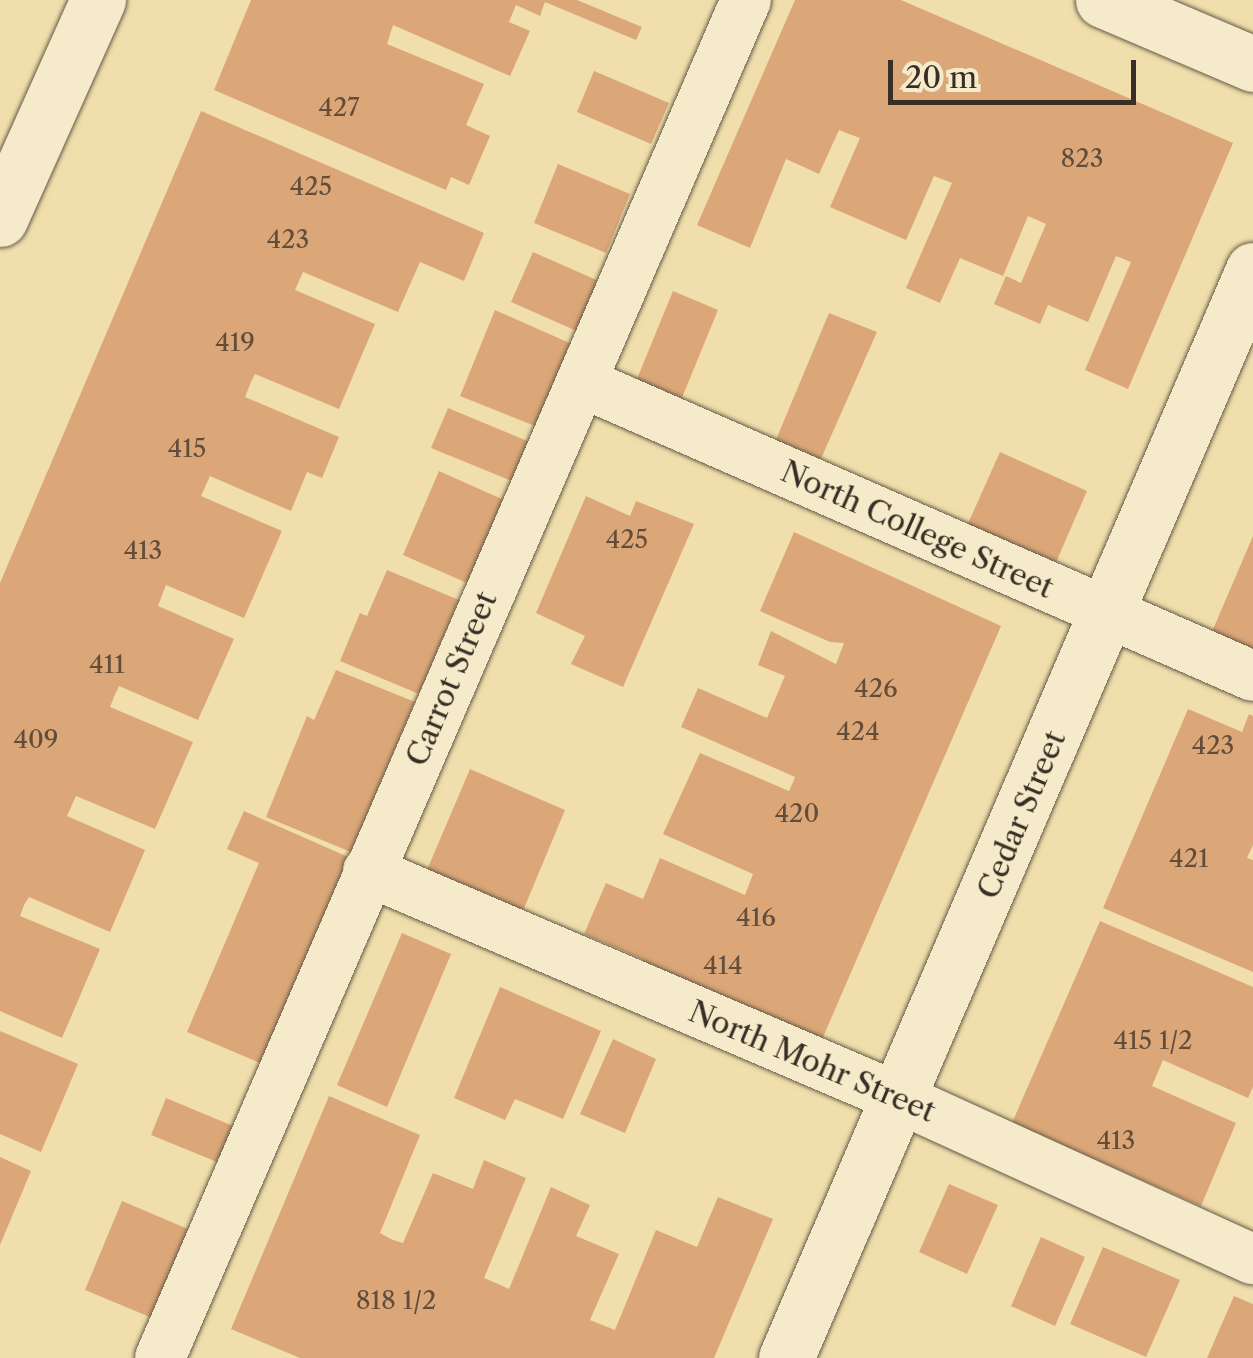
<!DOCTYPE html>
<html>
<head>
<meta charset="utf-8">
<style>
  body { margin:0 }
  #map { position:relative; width:1253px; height:1358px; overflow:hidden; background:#f0dfac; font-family:"Libre Caslon Text",serif }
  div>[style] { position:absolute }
  .building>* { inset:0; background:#dba778 }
  .roads { filter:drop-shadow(0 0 2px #675a47) drop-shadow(0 0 2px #675a47) }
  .lane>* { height:50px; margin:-25px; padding:0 25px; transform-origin:25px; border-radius:25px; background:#f5eac9 }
  .street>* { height:55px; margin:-27.5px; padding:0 27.5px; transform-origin:27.5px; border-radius:27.5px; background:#f5eac9 }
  span { translate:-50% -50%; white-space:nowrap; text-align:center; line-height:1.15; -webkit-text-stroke:8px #f5eac9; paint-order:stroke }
  .number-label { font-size:25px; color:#624c3a }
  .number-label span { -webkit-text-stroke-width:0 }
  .street-label { font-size:30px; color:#392e25 }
  .scale { position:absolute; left:888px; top:60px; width:248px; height:45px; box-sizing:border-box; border:5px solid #392e25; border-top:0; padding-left:12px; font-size:30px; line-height:35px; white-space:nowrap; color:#392e25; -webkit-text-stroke:8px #f5eac9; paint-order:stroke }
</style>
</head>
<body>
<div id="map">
  <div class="building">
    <i style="clip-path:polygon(251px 0,577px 0,642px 27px,636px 40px,545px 2px,540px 16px,516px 5px,509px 22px,530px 31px,510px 76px,393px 25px,387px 44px,484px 84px,466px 125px,490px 136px,469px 185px,451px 177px,446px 190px,214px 90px)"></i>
    <i style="clip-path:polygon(795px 0,901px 0,1233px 143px,1128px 389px,1085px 370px,1131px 262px,1116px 256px,1088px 322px,1048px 305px,1040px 324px,994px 304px,1006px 276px,1021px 283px,1046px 224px,1028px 216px,1003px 276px,960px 258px,940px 303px,906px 288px,952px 183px,934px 176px,906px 240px,830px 207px,860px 138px,849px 134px,839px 130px,819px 174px,786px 159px,750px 248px,697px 225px)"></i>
    <i style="clip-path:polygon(594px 71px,669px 103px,651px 144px,577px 112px)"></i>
    <i style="clip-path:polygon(201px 111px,484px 233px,464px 281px,420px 262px,398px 312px,303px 272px,295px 290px,375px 324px,339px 409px,255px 374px,251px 382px,245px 397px,339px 437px,322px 478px,307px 472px,291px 511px,210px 476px,206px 485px,201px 496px,282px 531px,244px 618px,166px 585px,158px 606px,234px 639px,198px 720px,119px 686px,114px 697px,110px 707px,193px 742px,155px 829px,76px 796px,67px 816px,145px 850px,110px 932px,29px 897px,24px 905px,20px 916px,100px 949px,62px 1038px,0 1011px,0 583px)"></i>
    <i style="clip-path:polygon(558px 164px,630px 194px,606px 253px,534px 223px)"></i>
    <i style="clip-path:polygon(533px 252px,601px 282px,579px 332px,511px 302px)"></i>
    <i style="clip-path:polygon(673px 291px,718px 310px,679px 405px,634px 386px)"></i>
    <i style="clip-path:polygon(495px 310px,574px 345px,540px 428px,460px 396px)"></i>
    <i style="clip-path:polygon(829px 313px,877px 332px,820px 461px,775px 442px)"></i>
    <i style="clip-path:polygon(448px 408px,532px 443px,514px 482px,431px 448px)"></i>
    <i style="clip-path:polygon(1000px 452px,1087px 491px,1054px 567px,966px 528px)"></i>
    <i style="clip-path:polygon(439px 471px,504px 500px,467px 583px,403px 555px)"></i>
    <i style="clip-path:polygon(586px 496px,630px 516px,636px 501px,694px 524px,623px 687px,571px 664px,585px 636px,536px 613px)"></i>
    <i style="clip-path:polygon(794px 532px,1001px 626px,817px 1051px,638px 973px,643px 959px,584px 934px,606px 883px,643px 899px,660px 858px,745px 895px,753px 874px,663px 834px,700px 753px,789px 791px,793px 782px,795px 777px,681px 727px,698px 688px,767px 718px,785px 676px,758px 665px,771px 631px,836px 664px,844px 643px,830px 642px,760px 611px)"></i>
    <i style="clip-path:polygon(1253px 536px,1253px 660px,1208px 641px)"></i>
    <i style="clip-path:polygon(387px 570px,459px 600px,419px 694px,340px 661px,360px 613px,367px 616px)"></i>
    <i style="clip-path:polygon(336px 670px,415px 702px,351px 852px,266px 817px,307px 716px,314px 720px)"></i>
    <i style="clip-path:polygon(1188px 709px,1242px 732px,1249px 714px,1253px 716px,1253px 845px,1247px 858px,1253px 860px,1253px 972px,1103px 908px)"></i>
    <i style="clip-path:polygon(470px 769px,565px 810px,520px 918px,424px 877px)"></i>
    <i style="clip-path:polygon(244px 811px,355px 860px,267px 1066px,187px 1032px,259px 863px,227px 849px)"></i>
    <i style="clip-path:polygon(1100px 921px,1253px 987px,1253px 1087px,1248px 1098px,1163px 1060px,1152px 1086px,1236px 1123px,1201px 1206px,1012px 1123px)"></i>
    <i style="clip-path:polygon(402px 933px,451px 954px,387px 1107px,337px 1085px)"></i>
    <i style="clip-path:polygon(500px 987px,601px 1031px,563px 1119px,515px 1099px,505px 1120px,454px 1098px)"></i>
    <i style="clip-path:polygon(0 1031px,78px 1064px,41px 1152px,0 1134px)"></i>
    <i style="clip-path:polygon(613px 1039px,656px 1059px,625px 1133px,580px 1114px)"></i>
    <i style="clip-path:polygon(329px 1096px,420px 1135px,380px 1233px,393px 1240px,403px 1243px,433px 1173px,473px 1189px,484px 1160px,526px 1178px,484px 1278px,496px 1283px,509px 1289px,551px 1187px,590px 1205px,576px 1236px,619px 1254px,590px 1320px,615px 1330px,656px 1230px,697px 1247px,718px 1197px,773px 1219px,714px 1358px,300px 1358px,231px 1329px)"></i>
    <i style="clip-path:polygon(166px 1098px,238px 1128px,222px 1164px,151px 1135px)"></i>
    <i style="clip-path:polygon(0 1157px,31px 1171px,0 1245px)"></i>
    <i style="clip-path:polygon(949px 1184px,998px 1205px,967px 1274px,919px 1252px)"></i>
    <i style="clip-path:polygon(122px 1201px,195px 1232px,157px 1320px,85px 1290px)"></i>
    <i style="clip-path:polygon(1041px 1237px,1085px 1257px,1055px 1326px,1011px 1306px)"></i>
    <i style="clip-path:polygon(1103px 1247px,1180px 1280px,1146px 1357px,1070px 1324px)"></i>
    <i style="clip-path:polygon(1234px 1296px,1253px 1304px,1253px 1358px,1207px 1358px)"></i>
  </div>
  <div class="roads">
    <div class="lane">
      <i style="left:581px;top:382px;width:733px;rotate:23.63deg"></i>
      <i style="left:368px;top:871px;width:577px;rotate:23.15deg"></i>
      <i style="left:899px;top:1098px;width:389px;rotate:24.5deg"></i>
      <i style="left:160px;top:1358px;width:1479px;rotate:-66.66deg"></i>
    </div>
    <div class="street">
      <i style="left:1103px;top:0;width:163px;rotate:23.1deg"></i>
      <i style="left:0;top:219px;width:240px;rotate:-65.9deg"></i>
      <i style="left:786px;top:1358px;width:1184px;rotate:-66.77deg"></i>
    </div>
  </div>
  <div class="number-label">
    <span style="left:339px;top:108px">427</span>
    <span style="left:1082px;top:159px">823</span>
    <span style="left:311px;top:187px">425</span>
    <span style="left:288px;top:240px">423</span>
    <span style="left:235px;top:343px">419</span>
    <span style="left:187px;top:449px">415</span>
    <span style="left:627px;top:540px">425</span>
    <span style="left:143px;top:551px">413</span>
    <span style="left:107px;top:665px">411</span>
    <span style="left:876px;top:689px">426</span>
    <span style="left:858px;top:732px">424</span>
    <span style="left:36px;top:740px">409</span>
    <span style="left:1213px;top:746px">423</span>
    <span style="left:797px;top:814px">420</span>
    <span style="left:1189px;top:859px">421</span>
    <span style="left:756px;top:918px">416</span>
    <span style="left:723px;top:966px">414</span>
    <span style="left:1153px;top:1041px">415 1/2</span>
    <span style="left:1116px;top:1141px">413</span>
    <span style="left:396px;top:1301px">818 1/2</span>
  </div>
  <div class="street-label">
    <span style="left:917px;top:530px;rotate:24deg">North College Street</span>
    <span style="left:452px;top:679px;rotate:-67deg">Carrot Street</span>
    <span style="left:1022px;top:815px;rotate:-67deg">Cedar Street</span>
    <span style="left:812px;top:1062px;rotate:23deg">North Mohr Street</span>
  </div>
  <div class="scale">20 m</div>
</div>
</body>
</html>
